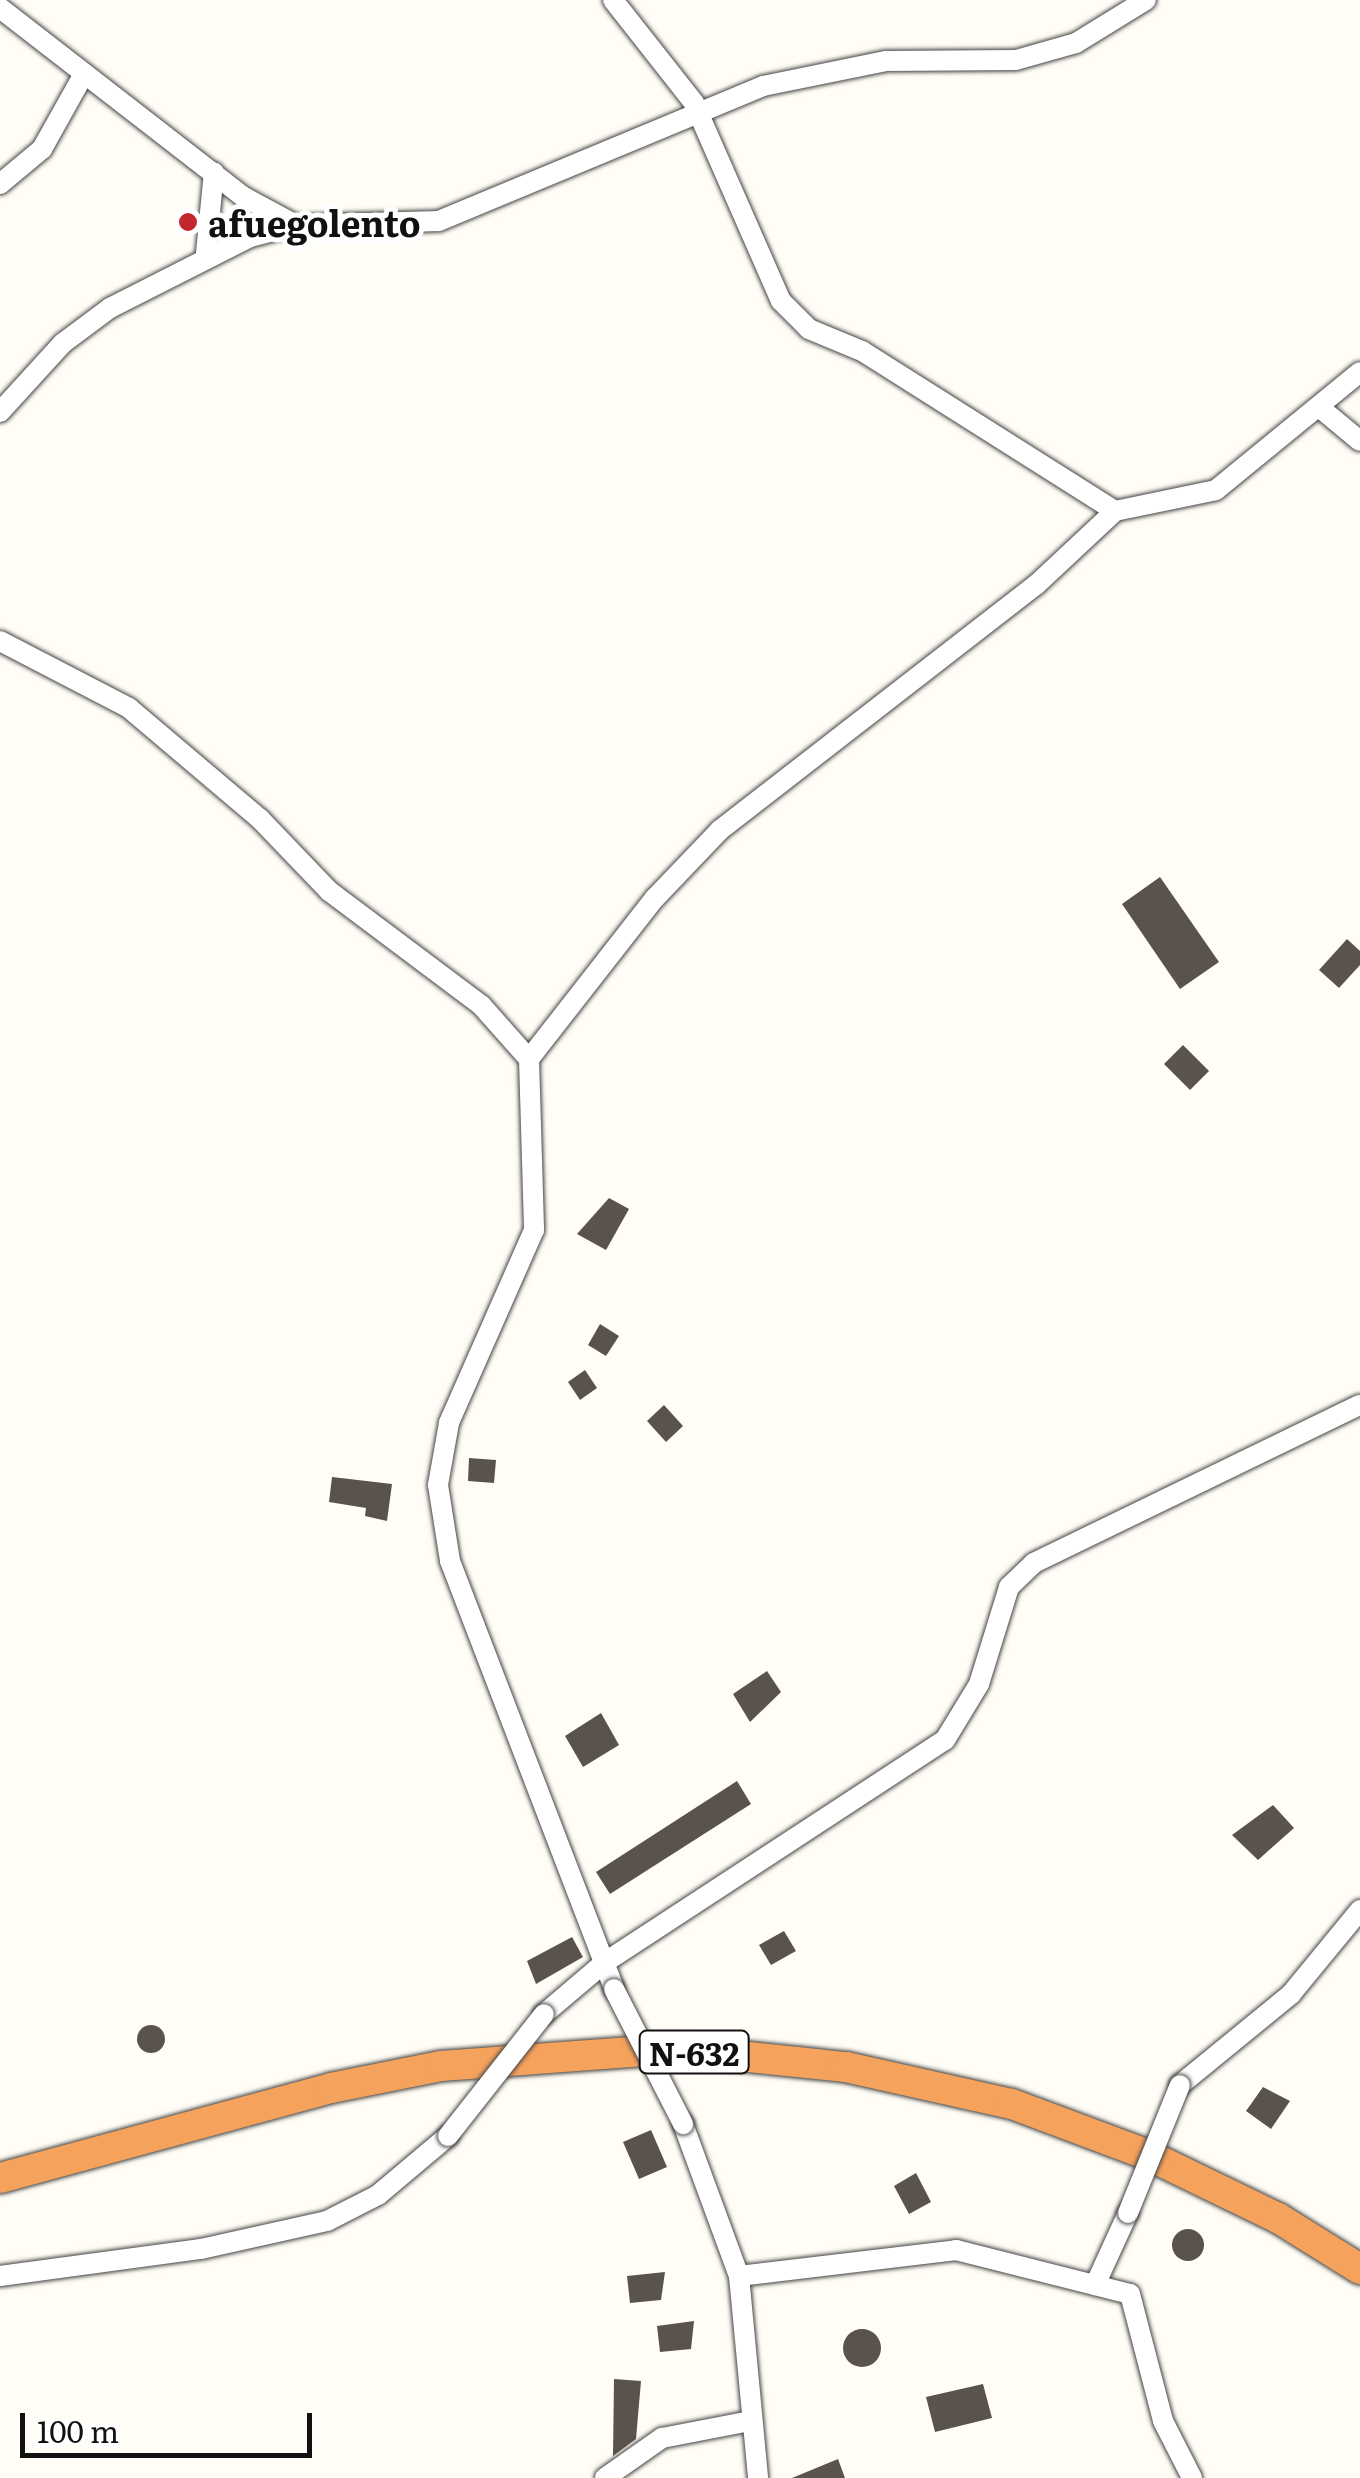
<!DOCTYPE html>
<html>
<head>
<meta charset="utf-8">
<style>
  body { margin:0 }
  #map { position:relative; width:1360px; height:2478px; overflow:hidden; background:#fffdf5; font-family:Literata,serif }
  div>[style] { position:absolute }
  .building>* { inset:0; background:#5a524d }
  .round { border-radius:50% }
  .roads { filter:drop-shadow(0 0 2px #444) drop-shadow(0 0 2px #444) }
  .minor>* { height:20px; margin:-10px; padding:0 10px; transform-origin:10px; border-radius:10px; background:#fff }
  .highway>* { height:30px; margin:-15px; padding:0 15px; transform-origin:15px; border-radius:15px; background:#f5a25d }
  .bridges { filter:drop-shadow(0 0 2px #444) drop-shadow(0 0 2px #444) }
  .minor-bridge>* { height:20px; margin:-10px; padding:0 10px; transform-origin:10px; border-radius:10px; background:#fff }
  .dots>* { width:28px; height:28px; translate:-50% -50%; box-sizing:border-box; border:5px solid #fff; border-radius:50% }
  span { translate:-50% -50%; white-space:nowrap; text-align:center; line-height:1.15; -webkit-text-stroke:10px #fff; paint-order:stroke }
  .shield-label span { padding:2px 8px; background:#fff; border:2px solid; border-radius:8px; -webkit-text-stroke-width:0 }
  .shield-label { font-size:32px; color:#111; font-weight:700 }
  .poi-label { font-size:35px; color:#111; font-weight:700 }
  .left { translate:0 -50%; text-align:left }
  .scale { position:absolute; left:20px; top:2413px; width:292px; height:45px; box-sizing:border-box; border:5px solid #111; border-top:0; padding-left:12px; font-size:30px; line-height:35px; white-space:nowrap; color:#111; -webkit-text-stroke:8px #fff; paint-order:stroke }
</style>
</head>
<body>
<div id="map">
  <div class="building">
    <i style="clip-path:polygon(1160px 877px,1219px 962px,1180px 989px,1122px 904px)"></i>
    <i style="clip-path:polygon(1347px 939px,1360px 951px,1360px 965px,1339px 988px,1319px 970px)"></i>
    <i style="clip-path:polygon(1183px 1045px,1209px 1071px,1190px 1090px,1164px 1064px)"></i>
    <i style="clip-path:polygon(609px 1198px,629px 1209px,606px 1250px,577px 1234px)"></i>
    <i style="clip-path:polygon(600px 1324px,619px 1336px,606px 1356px,588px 1345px)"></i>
    <i style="clip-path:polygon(585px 1370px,597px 1388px,580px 1400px,568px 1382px)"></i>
    <i style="clip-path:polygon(664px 1405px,683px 1426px,666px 1442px,647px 1421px)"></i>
    <i style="clip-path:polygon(469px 1458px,496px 1460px,494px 1483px,468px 1481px)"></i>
    <i style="clip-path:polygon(332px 1477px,392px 1484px,387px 1521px,365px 1516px,366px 1508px,329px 1502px)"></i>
    <i style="clip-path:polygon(767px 1671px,781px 1692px,750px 1722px,733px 1694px)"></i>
    <i style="clip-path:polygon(601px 1713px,619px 1745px,583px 1767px,565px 1736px)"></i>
    <i style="clip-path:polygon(737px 1781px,751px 1804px,610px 1894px,596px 1872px)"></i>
    <i style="clip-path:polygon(1273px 1805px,1294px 1828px,1258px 1860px,1232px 1835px)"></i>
    <i style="clip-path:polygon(784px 1931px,796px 1951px,771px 1965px,759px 1945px)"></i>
    <i style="clip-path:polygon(572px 1937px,583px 1957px,536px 1984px,527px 1961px)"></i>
    <i class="round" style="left:137px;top:2025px;width:28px;height:28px"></i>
    <i style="clip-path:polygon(1263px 2087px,1290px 2101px,1271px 2129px,1246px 2111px)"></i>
    <i style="clip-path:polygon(651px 2130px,667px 2167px,639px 2179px,623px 2142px)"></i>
    <i style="clip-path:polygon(916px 2173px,931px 2202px,909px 2214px,894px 2186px)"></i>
    <i class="round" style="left:1172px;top:2229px;width:32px;height:32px"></i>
    <i style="clip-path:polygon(665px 2272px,661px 2300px,630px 2303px,627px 2276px)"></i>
    <i style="clip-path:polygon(694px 2321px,691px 2349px,660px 2352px,657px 2326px)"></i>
    <i class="round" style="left:843px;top:2329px;width:38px;height:38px"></i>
    <i style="clip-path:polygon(614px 2379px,641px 2381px,636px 2439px,613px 2456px)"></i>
    <i style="clip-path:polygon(983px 2384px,992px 2418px,935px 2432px,926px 2397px)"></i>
    <i style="clip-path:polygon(838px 2459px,845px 2478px,792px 2478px)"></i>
  </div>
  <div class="roads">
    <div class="minor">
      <i style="left:613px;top:0;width:131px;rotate:51.8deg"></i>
      <i style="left:694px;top:103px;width:216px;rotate:66.3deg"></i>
      <i style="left:781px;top:301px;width:40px;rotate:45deg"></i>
      <i style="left:809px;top:329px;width:57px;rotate:22.5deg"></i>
      <i style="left:862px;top:351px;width:299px;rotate:32.3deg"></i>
      <i style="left:0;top:8px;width:309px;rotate:37.8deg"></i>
      <i style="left:244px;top:197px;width:59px;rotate:28.3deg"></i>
      <i style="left:0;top:184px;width:55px;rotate:-39.8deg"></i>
      <i style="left:42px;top:149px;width:86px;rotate:-60.8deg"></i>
      <i style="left:206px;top:253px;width:81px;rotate:-84.4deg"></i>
      <i style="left:1319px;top:407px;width:53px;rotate:39.7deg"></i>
      <i style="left:0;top:412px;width:93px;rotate:-47.6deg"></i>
      <i style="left:63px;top:343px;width:59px;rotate:-36.7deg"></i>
      <i style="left:110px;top:308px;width:157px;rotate:-26.9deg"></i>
      <i style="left:250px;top:237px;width:48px;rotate:-14.6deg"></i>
      <i style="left:296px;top:225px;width:143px;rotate:-1.6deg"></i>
      <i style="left:439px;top:221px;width:351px;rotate:-22.6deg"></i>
      <i style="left:763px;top:86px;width:126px;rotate:-11.5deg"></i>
      <i style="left:886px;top:61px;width:130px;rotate:-0.4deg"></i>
      <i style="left:1016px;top:60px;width:62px;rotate:-15.8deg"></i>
      <i style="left:1076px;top:43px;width:82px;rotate:-31.6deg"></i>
      <i style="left:0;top:641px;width:145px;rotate:27.4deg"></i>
      <i style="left:129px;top:708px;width:172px;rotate:40.3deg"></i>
      <i style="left:260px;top:819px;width:100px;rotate:46.2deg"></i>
      <i style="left:329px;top:891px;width:190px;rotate:36.9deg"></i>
      <i style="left:481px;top:1005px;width:72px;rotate:48.4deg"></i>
      <i style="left:529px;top:1059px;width:171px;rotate:88.3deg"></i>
      <i style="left:534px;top:1230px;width:211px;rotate:113.8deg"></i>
      <i style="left:449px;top:1423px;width:63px;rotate:100.1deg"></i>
      <i style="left:438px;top:1485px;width:77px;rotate:81deg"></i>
      <i style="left:450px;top:1561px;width:458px;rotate:69deg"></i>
      <i style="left:529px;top:1059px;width:204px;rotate:-52deg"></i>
      <i style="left:655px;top:898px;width:94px;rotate:-46.3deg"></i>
      <i style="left:720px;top:830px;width:400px;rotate:-37.8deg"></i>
      <i style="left:1036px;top:585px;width:108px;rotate:-43.1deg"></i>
      <i style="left:1115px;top:511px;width:103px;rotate:-11.7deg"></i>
      <i style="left:1216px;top:490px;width:186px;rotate:-39.3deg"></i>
      <i style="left:544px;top:2014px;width:79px;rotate:-40.4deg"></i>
      <i style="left:604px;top:1963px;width:407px;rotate:-33.2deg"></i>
      <i style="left:945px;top:1740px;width:66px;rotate:-58.7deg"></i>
      <i style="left:979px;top:1684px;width:102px;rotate:-72.8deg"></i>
      <i style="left:1009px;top:1587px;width:35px;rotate:-44deg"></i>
      <i style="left:1034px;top:1563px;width:362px;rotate:-25.9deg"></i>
      <i style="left:1180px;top:2085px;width:144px;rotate:-39.3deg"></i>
      <i style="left:1291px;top:1994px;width:109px;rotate:-50.6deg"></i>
      <i style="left:683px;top:2124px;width:162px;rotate:69.8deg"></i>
      <i style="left:739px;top:2276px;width:203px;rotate:84.6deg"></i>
      <i style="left:0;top:2276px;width:203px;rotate:-7.7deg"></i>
      <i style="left:201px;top:2249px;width:129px;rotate:-12.5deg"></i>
      <i style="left:327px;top:2221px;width:57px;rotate:-27deg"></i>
      <i style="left:378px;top:2195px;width:92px;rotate:-40.1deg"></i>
      <i style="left:739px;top:2276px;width:219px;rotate:-6.8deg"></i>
      <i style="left:956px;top:2250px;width:179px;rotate:14.2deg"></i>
      <i style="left:1130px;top:2294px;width:131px;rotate:75.4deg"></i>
      <i style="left:1163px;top:2421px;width:64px;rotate:63deg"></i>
      <i style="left:1095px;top:2285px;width:79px;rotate:-65.4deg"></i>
      <i style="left:605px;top:2478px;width:70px;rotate:-35.1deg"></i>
      <i style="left:662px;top:2438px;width:90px;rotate:-10.9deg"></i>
    </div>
    <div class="highway">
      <i style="left:0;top:2178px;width:343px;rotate:-15.2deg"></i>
      <i style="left:331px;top:2088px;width:112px;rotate:-11.3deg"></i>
      <i style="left:441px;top:2066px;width:231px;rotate:-4.2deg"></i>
      <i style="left:671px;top:2049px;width:176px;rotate:5.9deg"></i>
      <i style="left:846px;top:2067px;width:170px;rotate:12.6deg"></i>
      <i style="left:1012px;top:2104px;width:143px;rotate:20.5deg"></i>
      <i style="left:1146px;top:2154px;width:147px;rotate:25.9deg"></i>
      <i style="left:1278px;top:2218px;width:97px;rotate:31.9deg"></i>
    </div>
  </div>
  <div class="bridges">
    <div class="minor-bridge">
      <i style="left:614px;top:1989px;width:152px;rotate:62.9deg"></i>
      <i style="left:448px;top:2136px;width:155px;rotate:-51.8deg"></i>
      <i style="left:1128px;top:2213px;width:138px;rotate:-67.9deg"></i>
    </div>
  </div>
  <div class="dots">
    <i style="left:188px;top:222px;background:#c4262e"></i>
  </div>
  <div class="shield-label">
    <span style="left:694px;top:2052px">N-632</span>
  </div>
  <div class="poi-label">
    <span class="left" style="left:208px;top:222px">afuegolento</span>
  </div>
  <div class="scale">100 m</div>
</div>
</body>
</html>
